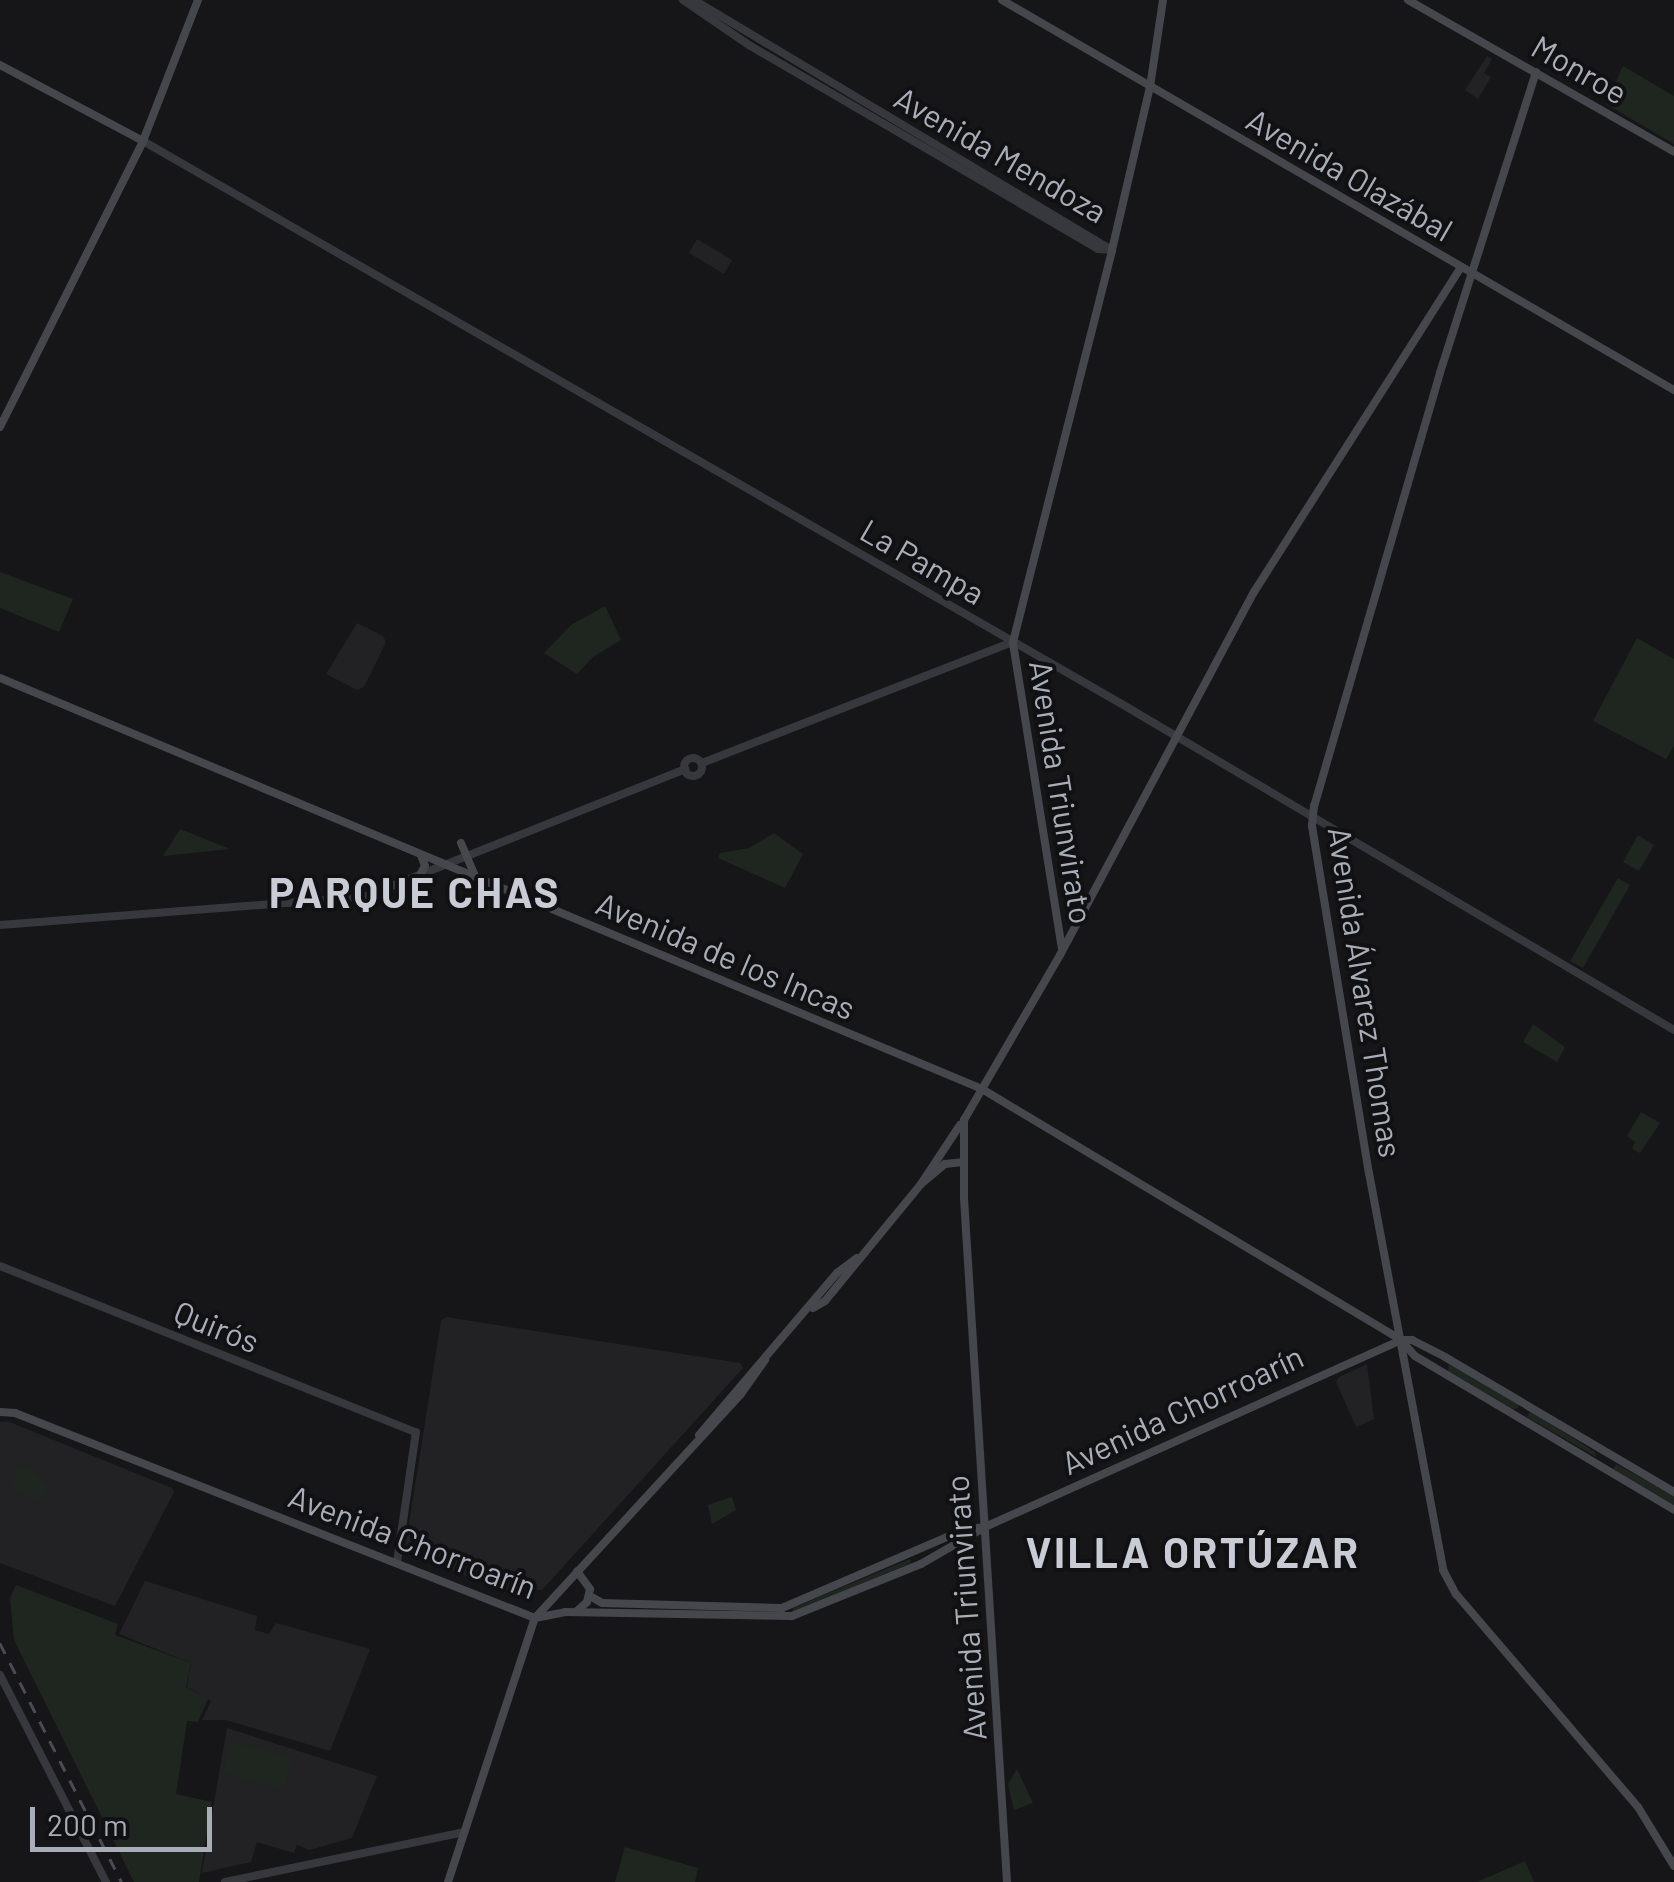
<!DOCTYPE html>
<html>
<head>
<meta charset="utf-8">
<style>
  body { margin:0 }
  #map { position:relative; width:1674px; height:1882px; overflow:hidden; background:#161618; font-family:Barlow,sans-serif }
  div>[style] { position:absolute }
  .built>* { inset:0; background:#222225 }
  .green>* { inset:0; background:#1e261f }
  .tertiary>* { height:8px; margin:-4px; padding:0 4px; transform-origin:4px; border-radius:4px; background:#37383d }
  .tertiary>.ring { margin:-4px; padding:0; box-sizing:content-box; background:none; border:8px solid #37383d; border-radius:50% }
  .secondary>* { height:8px; margin:-4px; padding:0 4px; transform-origin:4px; border-radius:4px; background:#45474d }
  .rail>* { height:2.5px; margin-top:-1.25px; transform-origin:0; background:repeating-linear-gradient(90deg,#4a4c52 0 12px,transparent 0 22px) }
  span { translate:-50% -50%; white-space:nowrap; text-align:center; line-height:1.15; -webkit-text-stroke:8px #111113; paint-order:stroke }
  .street-label { font-size:32px; color:#a8adb8 }
  .district-label { font-size:42px; color:#c9ccd4; font-weight:700; letter-spacing:2.5px }
  .scale { position:absolute; left:30px; top:1807px; width:182px; height:45px; box-sizing:border-box; border:5px solid #a8adb8; border-top:0; padding-left:12px; font-size:30px; line-height:35px; white-space:nowrap; color:#a8adb8; -webkit-text-stroke:8px #111113; paint-order:stroke }
</style>
</head>
<body>
<div id="map">
  <div class="built">
    <i style="clip-path:polygon(1487px 56px,1492px 59px,1484px 73px,1491px 77px,1478px 99px,1465px 90px)"></i>
    <i style="clip-path:polygon(697px 239px,732px 260px,724px 274px,689px 253px)"></i>
    <i style="clip-path:polygon(357px 623px,383px 636px,386px 642px,364px 687px,357px 690px,326px 674px)"></i>
    <i style="clip-path:polygon(446px 1317px,740px 1363px,743px 1368px,542px 1590px,504px 1590px,409px 1555px,405px 1549px,441px 1321px)"></i>
    <i style="clip-path:polygon(1367px 1364px,1374px 1419px,1356px 1427px,1336px 1382px,1339px 1377px)"></i>
    <i style="clip-path:polygon(7px 1421px,172px 1488px,174px 1492px,115px 1606px,0 1563px,0 1422px)"></i>
    <i style="clip-path:polygon(145px 1581px,257px 1616px,255px 1630px,269px 1634px,276px 1623px,370px 1649px,330px 1751px,226px 1720px,202px 1720px,211px 1701px,187px 1687px,191px 1663px,119px 1634px)"></i>
    <i style="clip-path:polygon(227px 1728px,377px 1776px,352px 1838px,310px 1850px,297px 1845px,294px 1853px,257px 1842px,251px 1862px,202px 1873px)"></i>
  </div>
  <div class="green">
    <i style="clip-path:polygon(1623px 66px,1674px 96px,1674px 144px,1606px 104px)"></i>
    <i style="clip-path:polygon(0 572px,73px 599px,59px 632px,0 608px)"></i>
    <i style="clip-path:polygon(605px 606px,621px 640px,593px 657px,577px 674px,544px 653px,571px 625px)"></i>
    <i style="clip-path:polygon(1637px 638px,1674px 659px,1674px 746px,1666px 759px,1593px 721px)"></i>
    <i style="clip-path:polygon(180px 829px,230px 849px,163px 856px)"></i>
    <i style="clip-path:polygon(774px 833px,803px 854px,785px 888px,718px 858px,720px 853px,749px 848px)"></i>
    <i style="clip-path:polygon(1638px 835px,1654px 845px,1639px 871px,1623px 862px)"></i>
    <i style="clip-path:polygon(1618px 878px,1630px 885px,1583px 968px,1570px 961px)"></i>
    <i style="clip-path:polygon(1533px 1024px,1565px 1047px,1557px 1062px,1523px 1042px)"></i>
    <i style="clip-path:polygon(1641px 1112px,1660px 1123px,1640px 1153px,1632px 1149px,1635px 1142px,1627px 1136px)"></i>
    <i style="clip-path:polygon(1449px 1364px,1518px 1403px,1519px 1407px,1513px 1410px,1448px 1371px)"></i>
    <i style="clip-path:polygon(1530px 1411px,1595px 1452px,1596px 1457px,1527px 1417px)"></i>
    <i style="clip-path:polygon(1616px 1464px,1674px 1496px,1674px 1505px,1613px 1469px)"></i>
    <i style="clip-path:polygon(19px 1465px,37px 1473px,49px 1487px,42px 1502px,10px 1489px)"></i>
    <i style="clip-path:polygon(732px 1497px,736px 1510px,712px 1524px,708px 1505px)"></i>
    <i style="clip-path:polygon(910px 1559px,911px 1563px,792px 1613px,793px 1608px)"></i>
    <i style="clip-path:polygon(16px 1585px,118px 1624px,115px 1635px,191px 1663px,186px 1687px,208px 1699px,198px 1722px,187px 1721px,176px 1794px,212px 1802px,199px 1882px,134px 1882px,14px 1640px,10px 1598px)"></i>
    <i style="clip-path:polygon(232px 1741px,292px 1759px,283px 1790px,223px 1773px)"></i>
    <i style="clip-path:polygon(1017px 1769px,1033px 1803px,1014px 1810px,1008px 1784px)"></i>
    <i style="clip-path:polygon(625px 1847px,698px 1868px,695px 1882px,615px 1882px)"></i>
    <i style="clip-path:polygon(1525px 1861px,1534px 1882px,1477px 1882px)"></i>
  </div>
  <div class="tertiary">
    <i style="left:683px;top:0;width:80px;rotate:34.3deg"></i>
    <i style="left:749px;top:45px;width:404px;rotate:30.3deg"></i>
    <i style="left:1098px;top:249px;width:14px;rotate:4deg"></i>
    <i style="left:694px;top:0;width:487px;rotate:30.9deg"></i>
    <i style="left:143px;top:141px;width:1127px;rotate:29.91deg"></i>
    <i style="left:1120px;top:703px;width:643px;rotate:30.55deg"></i>
    <i class="ring" style="left:684px;top:758px;width:10px;height:10px"></i>
    <i style="left:702px;top:763px;width:334px;rotate:-21.3deg"></i>
    <i style="left:0;top:925px;width:365px;rotate:-4.4deg"></i>
    <i style="left:364px;top:897px;width:346px;rotate:-21.7deg"></i>
    <i style="left:0;top:1266px;width:448px;rotate:21.8deg"></i>
    <i style="left:416px;top:1432px;width:132px;rotate:98.3deg"></i>
    <i style="left:0;top:1675px;width:233px;rotate:62.9deg"></i>
    <i style="left:225px;top:1882px;width:244px;rotate:-11.8deg"></i>
  </div>
  <div class="secondary">
    <i style="left:1002px;top:0;width:777px;rotate:30.13deg"></i>
    <i style="left:1408px;top:0;width:306px;rotate:29.7deg"></i>
    <i style="left:0;top:65px;width:162px;rotate:28deg"></i>
    <i style="left:1536px;top:72px;width:316px;rotate:107.7deg"></i>
    <i style="left:1440px;top:373px;width:451px;rotate:106.2deg"></i>
    <i style="left:1314px;top:806px;width:20px;rotate:96deg"></i>
    <i style="left:1312px;top:826px;width:352px;rotate:80.7deg"></i>
    <i style="left:1369px;top:1173px;width:404px;rotate:79.4deg"></i>
    <i style="left:1443px;top:1570px;width:27px;rotate:62deg"></i>
    <i style="left:1456px;top:1594px;width:280px;rotate:49.5deg"></i>
    <i style="left:1638px;top:1807px;width:69px;rotate:58.6deg"></i>
    <i style="left:0;top:427px;width:320px;rotate:-63.4deg"></i>
    <i style="left:143px;top:141px;width:151px;rotate:-68.7deg"></i>
    <i style="left:0;top:678px;width:1065px;rotate:22.71deg"></i>
    <i style="left:982px;top:1089px;width:488px;rotate:30.9deg"></i>
    <i style="left:1401px;top:1340px;width:21px;rotate:49deg"></i>
    <i style="left:1415px;top:1356px;width:301px;rotate:30.7deg"></i>
    <i style="left:461px;top:843px;width:34px;rotate:67deg"></i>
    <i style="left:420px;top:875px;width:10px;rotate:-61deg"></i>
    <i style="left:425px;top:866px;width:12px;rotate:-110deg"></i>
    <i style="left:1062px;top:949px;width:311px;rotate:-99.1deg"></i>
    <i style="left:1013px;top:642px;width:404px;rotate:-75.8deg"></i>
    <i style="left:1112px;top:250px;width:167px;rotate:-76.9deg"></i>
    <i style="left:1150px;top:87px;width:88px;rotate:-81.5deg"></i>
    <i style="left:921px;top:1184px;width:71px;rotate:-56.5deg"></i>
    <i style="left:813px;top:1308px;width:14px;rotate:-30deg"></i>
    <i style="left:825px;top:1301px;width:151px;rotate:-50.6deg"></i>
    <i style="left:921px;top:1184px;width:31px;rotate:-40deg"></i>
    <i style="left:945px;top:1164px;width:18px;rotate:-6deg"></i>
    <i style="left:0;top:1412px;width:15px;rotate:4deg"></i>
    <i style="left:15px;top:1413px;width:559px;rotate:21.52deg"></i>
    <i style="left:535px;top:1618px;width:31px;rotate:-11deg"></i>
    <i style="left:565px;top:1612px;width:227px;rotate:1deg"></i>
    <i style="left:792px;top:1616px;width:139px;rotate:-22deg"></i>
    <i style="left:921px;top:1564px;width:74px;rotate:-30deg"></i>
    <i style="left:985px;top:1527px;width:456px;rotate:-24.2deg"></i>
    <i style="left:1401px;top:1340px;width:11px"></i>
    <i style="left:1412px;top:1340px;width:37px;rotate:27deg"></i>
    <i style="left:1445px;top:1357px;width:266px;rotate:30.5deg"></i>
    <i style="left:699px;top:1435px;width:213px;rotate:-49.6deg"></i>
    <i style="left:837px;top:1273px;width:25px;rotate:-37deg"></i>
    <i style="left:590px;top:1596px;width:14px;rotate:30deg"></i>
    <i style="left:602px;top:1603px;width:180px;rotate:1.6deg"></i>
    <i style="left:782px;top:1608px;width:197px;rotate:-23.3deg"></i>
    <i style="left:963px;top:1530px;width:22px;rotate:-8deg"></i>
    <i style="left:577px;top:1611px;width:13px;rotate:-42deg"></i>
    <i style="left:587px;top:1602px;width:13px;rotate:-77deg"></i>
    <i style="left:590px;top:1589px;width:22px;rotate:-126deg"></i>
    <i style="left:448px;top:1882px;width:278px;rotate:-71.8deg"></i>
    <i style="left:535px;top:1618px;width:304px;rotate:-47.4deg"></i>
    <i style="left:741px;top:1394px;width:42px;rotate:-54.8deg"></i>
    <i style="left:1007px;top:1882px;width:684px;rotate:-93.6deg"></i>
    <i style="left:964px;top:1199px;width:79px;rotate:-90deg"></i>
    <i style="left:964px;top:1120px;width:191px;rotate:-59.8deg"></i>
    <i style="left:1060px;top:955px;width:412px;rotate:-61.9deg"></i>
    <i style="left:1254px;top:592px;width:385px;rotate:-57.5deg"></i>
  </div>
  <div class="rail">
    <i style="left:0;top:1643px;width:268px;rotate:63deg"></i>
  </div>
  <div class="street-label">
    <span style="left:1580px;top:69px;rotate:30deg">Monroe</span>
    <span style="left:1001px;top:154px;rotate:30deg">Avenida Mendoza</span>
    <span style="left:1350px;top:174px;rotate:30deg">Avenida Olazábal</span>
    <span style="left:923px;top:561px;rotate:30deg">La Pampa</span>
    <span style="left:1062px;top:792px;rotate:81deg">Avenida Triunvirato</span>
    <span style="left:726px;top:955px;rotate:23deg">Avenida de los Incas</span>
    <span style="left:1366px;top:992px;rotate:81deg">Avenida Álvarez Thomas</span>
    <span style="left:217px;top:1326px;rotate:22deg">Quirós</span>
    <span style="left:1182px;top:1409px;rotate:-25deg">Avenida Chorroarín</span>
    <span style="left:413px;top:1541px;rotate:21deg">Avenida Chorroarín</span>
    <span style="left:965px;top:1608px;rotate:-94deg">Avenida Triunvirato</span>
  </div>
  <div class="district-label">
    <span style="left:415px;top:891px">PARQUE CHAS</span>
    <span style="left:1193px;top:1551px">VILLA ORTÚZAR</span>
  </div>
  <div class="scale">200 m</div>
</div>
</body>
</html>
